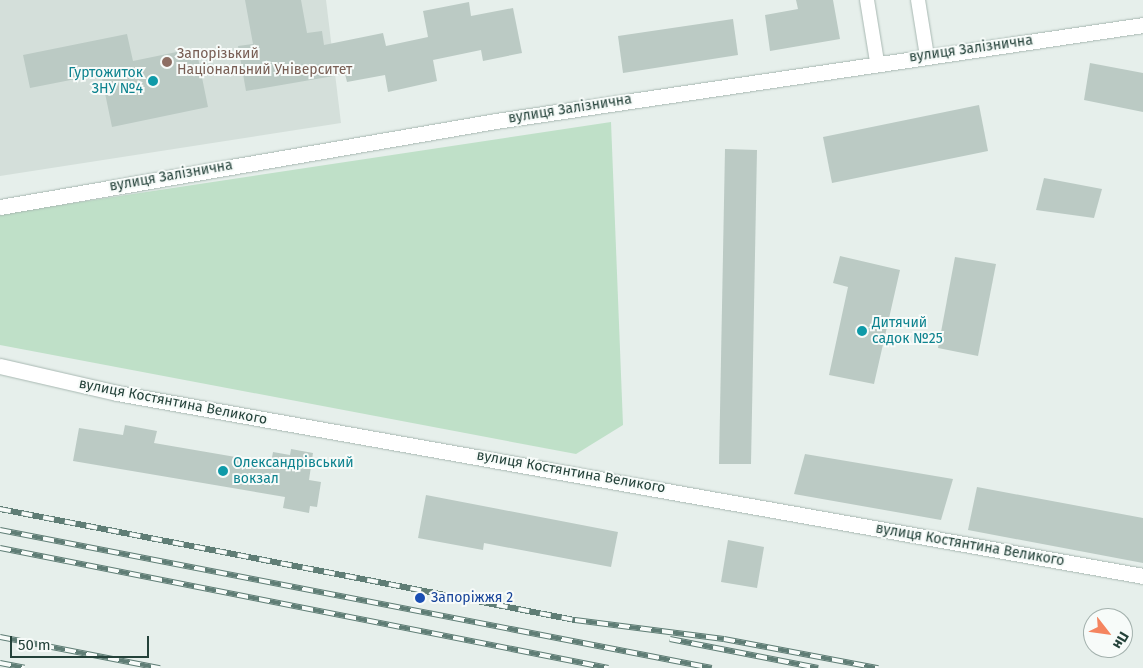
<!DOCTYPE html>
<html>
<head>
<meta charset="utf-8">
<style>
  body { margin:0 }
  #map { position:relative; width:1143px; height:668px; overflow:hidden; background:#e6efeb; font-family:"Fira Sans",sans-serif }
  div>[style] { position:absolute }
  .built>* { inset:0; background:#d4dfda }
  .green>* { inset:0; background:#bfe0c8 }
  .building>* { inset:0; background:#bbcac4 }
  .roads { filter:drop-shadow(0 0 1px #a8b8b2) drop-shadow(0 0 1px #a8b8b2) }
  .minor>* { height:14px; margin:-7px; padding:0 7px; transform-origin:7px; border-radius:7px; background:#fff }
  .tertiary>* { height:15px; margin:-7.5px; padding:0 7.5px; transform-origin:7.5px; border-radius:7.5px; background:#fff }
  .rail>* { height:5.5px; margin-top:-2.75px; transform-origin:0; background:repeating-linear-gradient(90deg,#f7fbf9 0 11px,#5f7d75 0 22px); box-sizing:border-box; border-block:1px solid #5f7d75 }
  .dots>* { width:14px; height:14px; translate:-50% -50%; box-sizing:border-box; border:2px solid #f7fbf9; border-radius:50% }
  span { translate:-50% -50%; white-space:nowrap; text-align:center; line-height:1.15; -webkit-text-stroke:4px #f7fbf9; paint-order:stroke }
  .street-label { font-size:14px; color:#24423a }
  .education-label { font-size:14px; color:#785e54 }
  .left { translate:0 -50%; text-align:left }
  .culture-label { font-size:14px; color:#0d838f }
  .right { translate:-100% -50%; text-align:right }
  .transit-label { font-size:14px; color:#164399 }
  .north { position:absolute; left:1083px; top:608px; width:50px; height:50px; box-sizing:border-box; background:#f7fbf9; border:1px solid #a3b1ad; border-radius:50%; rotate:120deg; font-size:14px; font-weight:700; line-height:20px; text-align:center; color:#24423a }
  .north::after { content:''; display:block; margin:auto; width:18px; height:22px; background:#f4845f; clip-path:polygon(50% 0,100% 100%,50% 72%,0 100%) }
  .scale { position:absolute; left:10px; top:636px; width:139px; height:22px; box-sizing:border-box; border:2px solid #24423a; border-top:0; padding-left:6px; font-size:15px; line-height:18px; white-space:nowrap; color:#24423a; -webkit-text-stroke:4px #f7fbf9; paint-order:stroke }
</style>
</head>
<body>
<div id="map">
  <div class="built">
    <i style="clip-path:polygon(0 0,326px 0,341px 123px,0 176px)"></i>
  </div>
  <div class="green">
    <i style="clip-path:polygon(611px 122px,623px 425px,576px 454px,0 345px,0 214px)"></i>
  </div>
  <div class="building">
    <i style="clip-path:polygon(245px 0,301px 0,307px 33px,322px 31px,324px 45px,383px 33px,386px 46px,428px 37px,423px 11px,469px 2px,471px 16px,513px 8px,522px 53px,483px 61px,481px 50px,433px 60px,437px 81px,388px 92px,385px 75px,347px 82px,345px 74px,246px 91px,238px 46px,253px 44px)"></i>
    <i style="clip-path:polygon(796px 0,833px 0,840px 39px,770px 51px,765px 15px,798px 9px)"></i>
    <i style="clip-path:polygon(733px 19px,738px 55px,623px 73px,618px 36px)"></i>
    <i style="clip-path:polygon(127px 34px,133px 61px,196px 48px,208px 107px,112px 127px,101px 74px,30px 88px,23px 55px)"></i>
    <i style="clip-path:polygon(1090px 63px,1143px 73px,1143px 112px,1084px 100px)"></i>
    <i style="clip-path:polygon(979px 105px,988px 151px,832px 183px,823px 137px)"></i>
    <i style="clip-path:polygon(725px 149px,757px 150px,751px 464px,719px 464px)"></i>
    <i style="clip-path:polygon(1044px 178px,1102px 189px,1094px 218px,1036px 210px)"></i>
    <i style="clip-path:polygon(840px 256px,900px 270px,874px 384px,829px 375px,848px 287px,833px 283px)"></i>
    <i style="clip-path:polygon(955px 257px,996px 264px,978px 356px,938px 348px)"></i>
    <i style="clip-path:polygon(125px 425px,157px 431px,154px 443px,271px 463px,273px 452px,290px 455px,291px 449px,313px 453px,309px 480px,321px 482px,317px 507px,310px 506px,309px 513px,283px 508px,285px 497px,73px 461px,79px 428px,123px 435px)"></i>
    <i style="clip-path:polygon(805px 454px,953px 479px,941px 520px,794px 494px)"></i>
    <i style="clip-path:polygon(977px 487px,1143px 518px,1143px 563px,968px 530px)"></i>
    <i style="clip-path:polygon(426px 495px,618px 532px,611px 567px,484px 543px,483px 550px,418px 538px)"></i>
    <i style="clip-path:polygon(728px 540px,764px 547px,757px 588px,721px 582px)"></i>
  </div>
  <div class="roads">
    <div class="minor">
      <i style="left:867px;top:0;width:63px;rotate:80.8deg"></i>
      <i style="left:918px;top:0;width:57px;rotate:80.9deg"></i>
    </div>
    <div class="tertiary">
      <i style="left:0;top:207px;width:503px;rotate:-9.84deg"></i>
      <i style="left:496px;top:121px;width:654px;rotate:-8.44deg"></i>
      <i style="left:0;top:366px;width:120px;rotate:13deg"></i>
      <i style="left:117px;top:393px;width:1042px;rotate:10.11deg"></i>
    </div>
  </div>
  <div class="rail">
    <i style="left:0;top:509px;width:586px;rotate:10.93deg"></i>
    <i style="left:575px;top:620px;width:150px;rotate:7.3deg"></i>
    <i style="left:724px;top:639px;width:157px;rotate:10.7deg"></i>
    <i style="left:0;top:530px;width:725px;rotate:10.97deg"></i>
    <i style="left:0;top:548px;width:620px;rotate:11.16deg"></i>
    <i style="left:0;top:637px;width:163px;rotate:11deg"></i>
    <i style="left:670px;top:639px;width:151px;rotate:11.1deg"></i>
    <i style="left:0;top:663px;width:25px;rotate:11deg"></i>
  </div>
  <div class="dots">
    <i style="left:167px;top:62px;background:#8d6e63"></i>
    <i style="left:153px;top:81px;background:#0f9aa8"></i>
    <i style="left:862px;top:331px;background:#0f9aa8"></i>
    <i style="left:223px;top:471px;background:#0f9aa8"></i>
    <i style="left:420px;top:598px;background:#1a4fb4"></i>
  </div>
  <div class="street-label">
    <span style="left:971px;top:49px;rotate:-8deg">вулиця Залізнична</span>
    <span style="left:570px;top:109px;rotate:-9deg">вулиця Залізнична</span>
    <span style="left:171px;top:176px;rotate:-10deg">вулиця Залізнична</span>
    <span style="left:173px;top:402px;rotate:11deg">вулиця Костянтина Великого</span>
    <span style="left:571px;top:472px;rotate:10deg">вулиця Костянтина Великого</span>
    <span style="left:970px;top:545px;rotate:10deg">вулиця Костянтина Великого</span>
  </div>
  <div class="education-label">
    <span class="left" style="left:177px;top:62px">Запорізький<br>Національний Університет</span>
  </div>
  <div class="culture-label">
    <span class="right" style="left:143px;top:81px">Гуртожиток<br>ЗНУ №4</span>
    <span class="left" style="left:872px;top:331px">Дитячий<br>садок №25</span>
    <span class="left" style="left:233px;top:471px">Олександрівський<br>вокзал</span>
  </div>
  <div class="transit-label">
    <span class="left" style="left:431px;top:598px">Запоріжжя 2</span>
  </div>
  <div class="north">Пн</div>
  <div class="scale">50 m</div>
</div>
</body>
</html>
